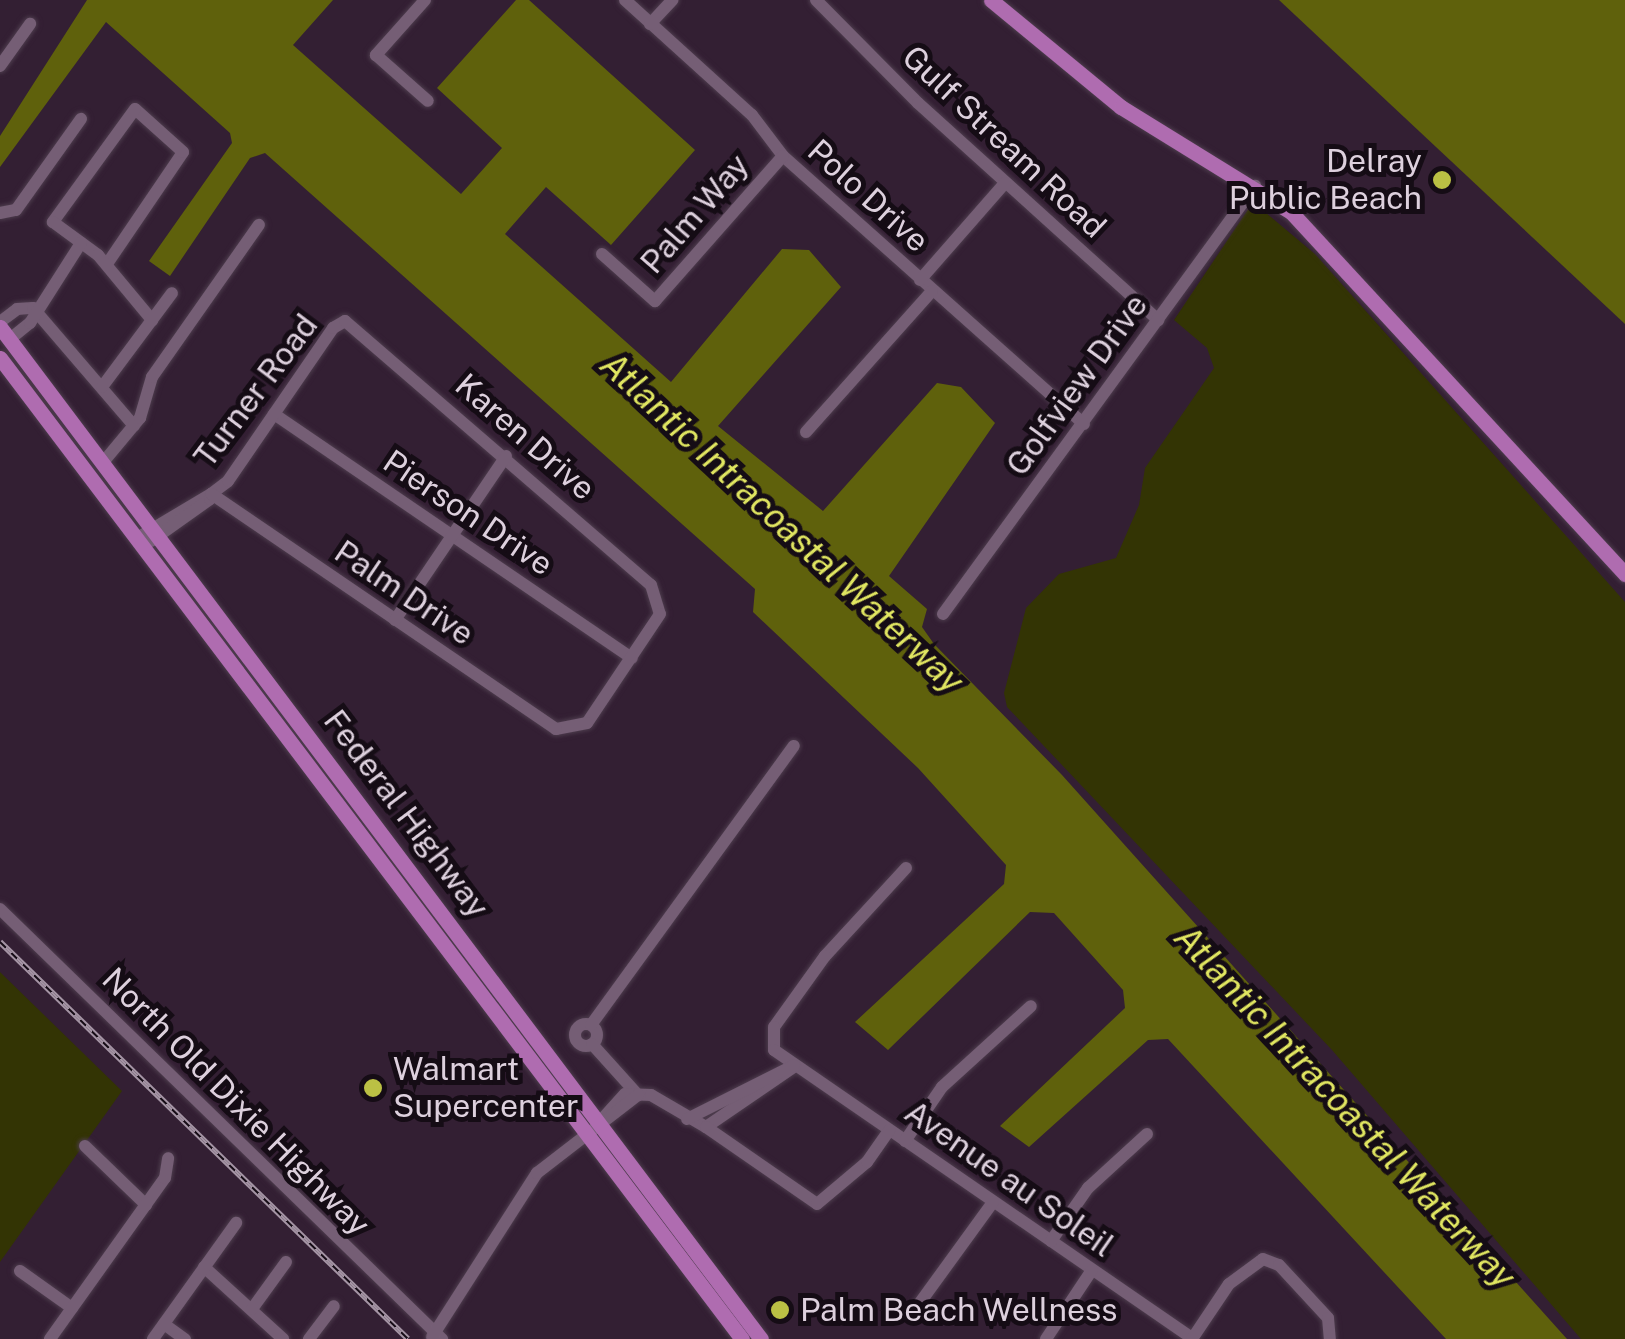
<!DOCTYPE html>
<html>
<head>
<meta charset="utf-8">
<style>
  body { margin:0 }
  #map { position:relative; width:1625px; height:1339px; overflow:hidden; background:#331f33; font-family:"Public Sans",sans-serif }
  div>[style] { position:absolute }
  .green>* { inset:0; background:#333404 }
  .water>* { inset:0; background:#5f610c }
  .roads { filter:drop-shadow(0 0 2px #4d3c4d) drop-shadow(0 0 2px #4d3c4d) }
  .minor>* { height:12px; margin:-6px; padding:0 6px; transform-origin:6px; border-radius:6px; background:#755e75 }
  .minor>.ring { margin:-6px; padding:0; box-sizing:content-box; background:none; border:12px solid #755e75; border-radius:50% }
  .major>* { height:15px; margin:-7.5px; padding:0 7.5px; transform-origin:7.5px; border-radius:7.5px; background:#af6cb0 }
  .rail>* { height:6px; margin-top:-3px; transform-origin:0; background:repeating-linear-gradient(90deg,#150c15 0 8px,#a595a5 0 16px); box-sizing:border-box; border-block:2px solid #a595a5 }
  .dots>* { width:28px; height:28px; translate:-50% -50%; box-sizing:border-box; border:5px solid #150c15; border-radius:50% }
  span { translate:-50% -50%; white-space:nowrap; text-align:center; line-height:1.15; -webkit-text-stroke:10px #150c15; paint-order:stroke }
  .street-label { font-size:32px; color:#ddd0dd }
  .poi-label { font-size:32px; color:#ddd0dd }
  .right { translate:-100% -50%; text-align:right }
  .left { translate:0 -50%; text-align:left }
  .water-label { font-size:35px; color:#e1e661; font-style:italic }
</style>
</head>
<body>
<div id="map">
  <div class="green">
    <i style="clip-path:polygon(1253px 202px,1315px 254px,1625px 602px,1625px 1339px,1581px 1339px,1332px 1050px,1007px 707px,1004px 693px,1026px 608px,1059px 574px,1116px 558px,1139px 505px,1145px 468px,1214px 368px,1207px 348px,1174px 320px)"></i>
    <i style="clip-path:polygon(0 972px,122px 1091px,0 1262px)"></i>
  </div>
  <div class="water">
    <i style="clip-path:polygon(87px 0,333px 0,293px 45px,461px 194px,502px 148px,437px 88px,516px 0,529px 0,695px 150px,611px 245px,546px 187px,505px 234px,671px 382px,782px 249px,809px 250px,841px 287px,718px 426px,823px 511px,937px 383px,961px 387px,995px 423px,889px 576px,927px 609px,922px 627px,934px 644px,1062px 775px,1567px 1339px,1446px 1339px,1168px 1039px,1148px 1040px,1029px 1147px,1000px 1126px,1125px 1008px,1123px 990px,1054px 913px,1030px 912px,888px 1050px,855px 1022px,1004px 884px,1006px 865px,918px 768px,753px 612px,755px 589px,265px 153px,250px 158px,170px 276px,149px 261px,232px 143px,230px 133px,106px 22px,0 167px,0 136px)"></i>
    <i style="clip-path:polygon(1279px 0,1625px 0,1625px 324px)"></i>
  </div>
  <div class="roads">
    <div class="minor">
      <i style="left:425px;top:0;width:74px;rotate:131.7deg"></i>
      <i style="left:376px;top:55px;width:69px;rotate:41.5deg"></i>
      <i style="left:625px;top:0;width:171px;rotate:42.2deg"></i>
      <i style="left:752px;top:115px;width:51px;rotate:52.9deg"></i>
      <i style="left:783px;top:156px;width:403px;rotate:41.7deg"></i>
      <i style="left:816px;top:0;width:145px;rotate:45.3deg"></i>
      <i style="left:918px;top:103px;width:324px;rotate:42.1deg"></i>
      <i style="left:650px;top:24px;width:33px;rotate:-47deg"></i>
      <i style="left:0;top:66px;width:52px;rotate:-54.5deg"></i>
      <i style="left:0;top:213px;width:16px;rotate:-11deg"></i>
      <i style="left:16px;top:210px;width:112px;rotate:-54.5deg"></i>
      <i style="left:602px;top:254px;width:71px;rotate:41.6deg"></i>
      <i style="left:655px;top:301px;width:193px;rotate:-48.6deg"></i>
      <i style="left:107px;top:264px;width:135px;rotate:-55.8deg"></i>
      <i style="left:183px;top:152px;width:64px;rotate:-138.1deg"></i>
      <i style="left:135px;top:109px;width:140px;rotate:126deg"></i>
      <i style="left:53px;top:222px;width:56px;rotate:36.3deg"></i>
      <i style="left:98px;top:255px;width:85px;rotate:50.3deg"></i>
      <i style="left:920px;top:280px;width:129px;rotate:-48.8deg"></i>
      <i style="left:0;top:322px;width:21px;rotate:-37deg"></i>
      <i style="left:17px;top:309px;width:16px;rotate:-4deg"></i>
      <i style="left:33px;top:308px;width:155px;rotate:49.4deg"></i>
      <i style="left:10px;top:339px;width:26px;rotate:-39deg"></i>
      <i style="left:30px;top:323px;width:95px;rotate:-57.5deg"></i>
      <i style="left:102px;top:387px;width:117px;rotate:-53.3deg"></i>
      <i style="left:274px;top:414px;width:433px;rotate:34.3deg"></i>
      <i style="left:806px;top:432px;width:189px;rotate:-48.2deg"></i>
      <i style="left:105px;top:460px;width:55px;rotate:-50.2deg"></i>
      <i style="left:140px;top:418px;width:43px;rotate:-73.7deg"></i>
      <i style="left:152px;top:377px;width:186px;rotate:-54.9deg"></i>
      <i style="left:139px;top:537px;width:84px;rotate:-30.8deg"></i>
      <i style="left:151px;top:541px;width:72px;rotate:-35.4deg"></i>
      <i style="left:210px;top:499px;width:5px;rotate:-79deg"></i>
      <i style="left:211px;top:494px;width:21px;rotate:-37deg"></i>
      <i style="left:228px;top:481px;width:186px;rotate:-55.5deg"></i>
      <i style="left:333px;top:328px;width:14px;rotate:-30deg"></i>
      <i style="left:345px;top:321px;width:404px;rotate:40.8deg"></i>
      <i style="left:651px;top:585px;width:30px;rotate:73deg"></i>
      <i style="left:660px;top:614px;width:131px;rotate:123.8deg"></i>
      <i style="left:587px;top:723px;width:32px;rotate:169deg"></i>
      <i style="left:556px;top:729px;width:417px;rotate:-145.7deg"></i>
      <i style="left:943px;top:614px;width:530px;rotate:-53.91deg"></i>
      <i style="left:395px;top:620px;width:198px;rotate:-55.9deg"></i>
      <i style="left:906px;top:868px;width:120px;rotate:132.6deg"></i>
      <i style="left:825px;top:956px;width:87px;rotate:125.7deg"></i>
      <i style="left:774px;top:1027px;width:23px;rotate:90deg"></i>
      <i style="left:774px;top:1050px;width:508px;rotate:34.57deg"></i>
      <i style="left:0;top:909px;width:617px;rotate:44.21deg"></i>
      <i class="ring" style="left:575px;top:1024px;width:10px;height:10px"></i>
      <i style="left:591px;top:1025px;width:345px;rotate:-54deg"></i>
      <i style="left:592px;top:1044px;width:69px;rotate:48deg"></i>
      <i style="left:604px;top:1117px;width:31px;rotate:-48deg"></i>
      <i style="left:625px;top:1094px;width:26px;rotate:2deg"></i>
      <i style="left:651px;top:1095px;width:64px;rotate:30.2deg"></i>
      <i style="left:706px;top:1127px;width:108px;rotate:-34.4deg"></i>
      <i style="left:687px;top:1119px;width:119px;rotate:-26.6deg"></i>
      <i style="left:706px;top:1127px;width:135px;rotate:34.7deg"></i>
      <i style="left:817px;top:1204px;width:65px;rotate:-40deg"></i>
      <i style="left:867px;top:1162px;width:39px;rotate:-55deg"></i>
      <i style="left:905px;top:1141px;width:65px;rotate:-55.6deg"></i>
      <i style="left:942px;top:1087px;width:120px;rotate:-42.3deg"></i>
      <i style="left:85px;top:1146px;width:85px;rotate:44deg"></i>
      <i style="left:1051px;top:1241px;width:65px;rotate:-55.1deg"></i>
      <i style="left:1088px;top:1188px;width:80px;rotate:-42.5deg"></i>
      <i style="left:204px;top:1267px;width:107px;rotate:42.3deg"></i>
      <i style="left:20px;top:1271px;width:64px;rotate:35.4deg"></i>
      <i style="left:919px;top:1304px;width:126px;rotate:-54deg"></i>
      <i style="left:252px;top:1309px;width:58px;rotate:-54.1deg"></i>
      <i style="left:164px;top:1324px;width:26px;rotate:36deg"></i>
      <i style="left:432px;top:1337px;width:195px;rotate:-57.4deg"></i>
      <i style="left:537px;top:1173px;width:128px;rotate:-37.7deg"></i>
      <i style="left:50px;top:1339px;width:198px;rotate:-54.5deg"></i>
      <i style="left:165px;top:1178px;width:20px;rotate:-81deg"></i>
      <i style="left:153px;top:1339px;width:143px;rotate:-54.4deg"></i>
      <i style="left:309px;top:1339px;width:41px;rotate:-52.9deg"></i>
      <i style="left:1046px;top:1339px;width:83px;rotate:-56.3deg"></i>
      <i style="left:1192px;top:1339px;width:66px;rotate:-56.1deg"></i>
      <i style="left:1229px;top:1284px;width:42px;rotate:-36.3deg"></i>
      <i style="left:1263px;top:1259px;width:17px;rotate:21deg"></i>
      <i style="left:1279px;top:1265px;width:72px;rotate:47.2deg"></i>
      <i style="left:1328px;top:1318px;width:21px;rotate:85deg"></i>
    </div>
    <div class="major">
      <i style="left:991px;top:0;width:168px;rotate:39.5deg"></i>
      <i style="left:1121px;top:107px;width:200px;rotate:31.7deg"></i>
      <i style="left:1291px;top:212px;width:493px;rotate:47.3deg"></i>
      <i style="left:0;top:327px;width:1266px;rotate:53.06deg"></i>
      <i style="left:0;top:358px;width:1230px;rotate:52.9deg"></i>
    </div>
  </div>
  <div class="rail">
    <i style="left:0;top:942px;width:569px;rotate:44.22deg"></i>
  </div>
  <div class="dots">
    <i style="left:1442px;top:180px;background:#bbc044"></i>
    <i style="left:373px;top:1088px;background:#bbc044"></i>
    <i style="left:780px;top:1310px;background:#bbc044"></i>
  </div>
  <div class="street-label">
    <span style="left:1004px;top:142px;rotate:43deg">Gulf Stream Road</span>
    <span style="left:868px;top:196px;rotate:42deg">Polo Drive</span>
    <span style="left:695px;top:214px;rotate:-49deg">Palm Way</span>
    <span style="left:1077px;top:385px;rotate:-54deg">Golfview Drive</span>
    <span style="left:256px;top:391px;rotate:-53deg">Turner Road</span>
    <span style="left:525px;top:437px;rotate:41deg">Karen Drive</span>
    <span style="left:468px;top:513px;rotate:34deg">Pierson Drive</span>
    <span style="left:404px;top:593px;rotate:34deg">Palm Drive</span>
    <span style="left:406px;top:814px;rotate:53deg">Federal Highway</span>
    <span style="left:236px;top:1102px;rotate:45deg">North Old Dixie Highway</span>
    <span style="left:1009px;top:1179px;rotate:35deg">Avenue au Soleil</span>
  </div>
  <div class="poi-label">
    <span class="right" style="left:1422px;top:180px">Delray<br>Public Beach</span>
    <span class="left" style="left:393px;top:1088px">Walmart<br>Supercenter</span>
    <span class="left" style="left:800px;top:1310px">Palm Beach Wellness</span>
  </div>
  <div class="water-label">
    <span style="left:782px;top:523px;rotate:43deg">Atlantic Intracoastal Waterway</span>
    <span style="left:1345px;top:1107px;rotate:47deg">Atlantic Intracoastal Waterway</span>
  </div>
</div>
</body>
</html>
